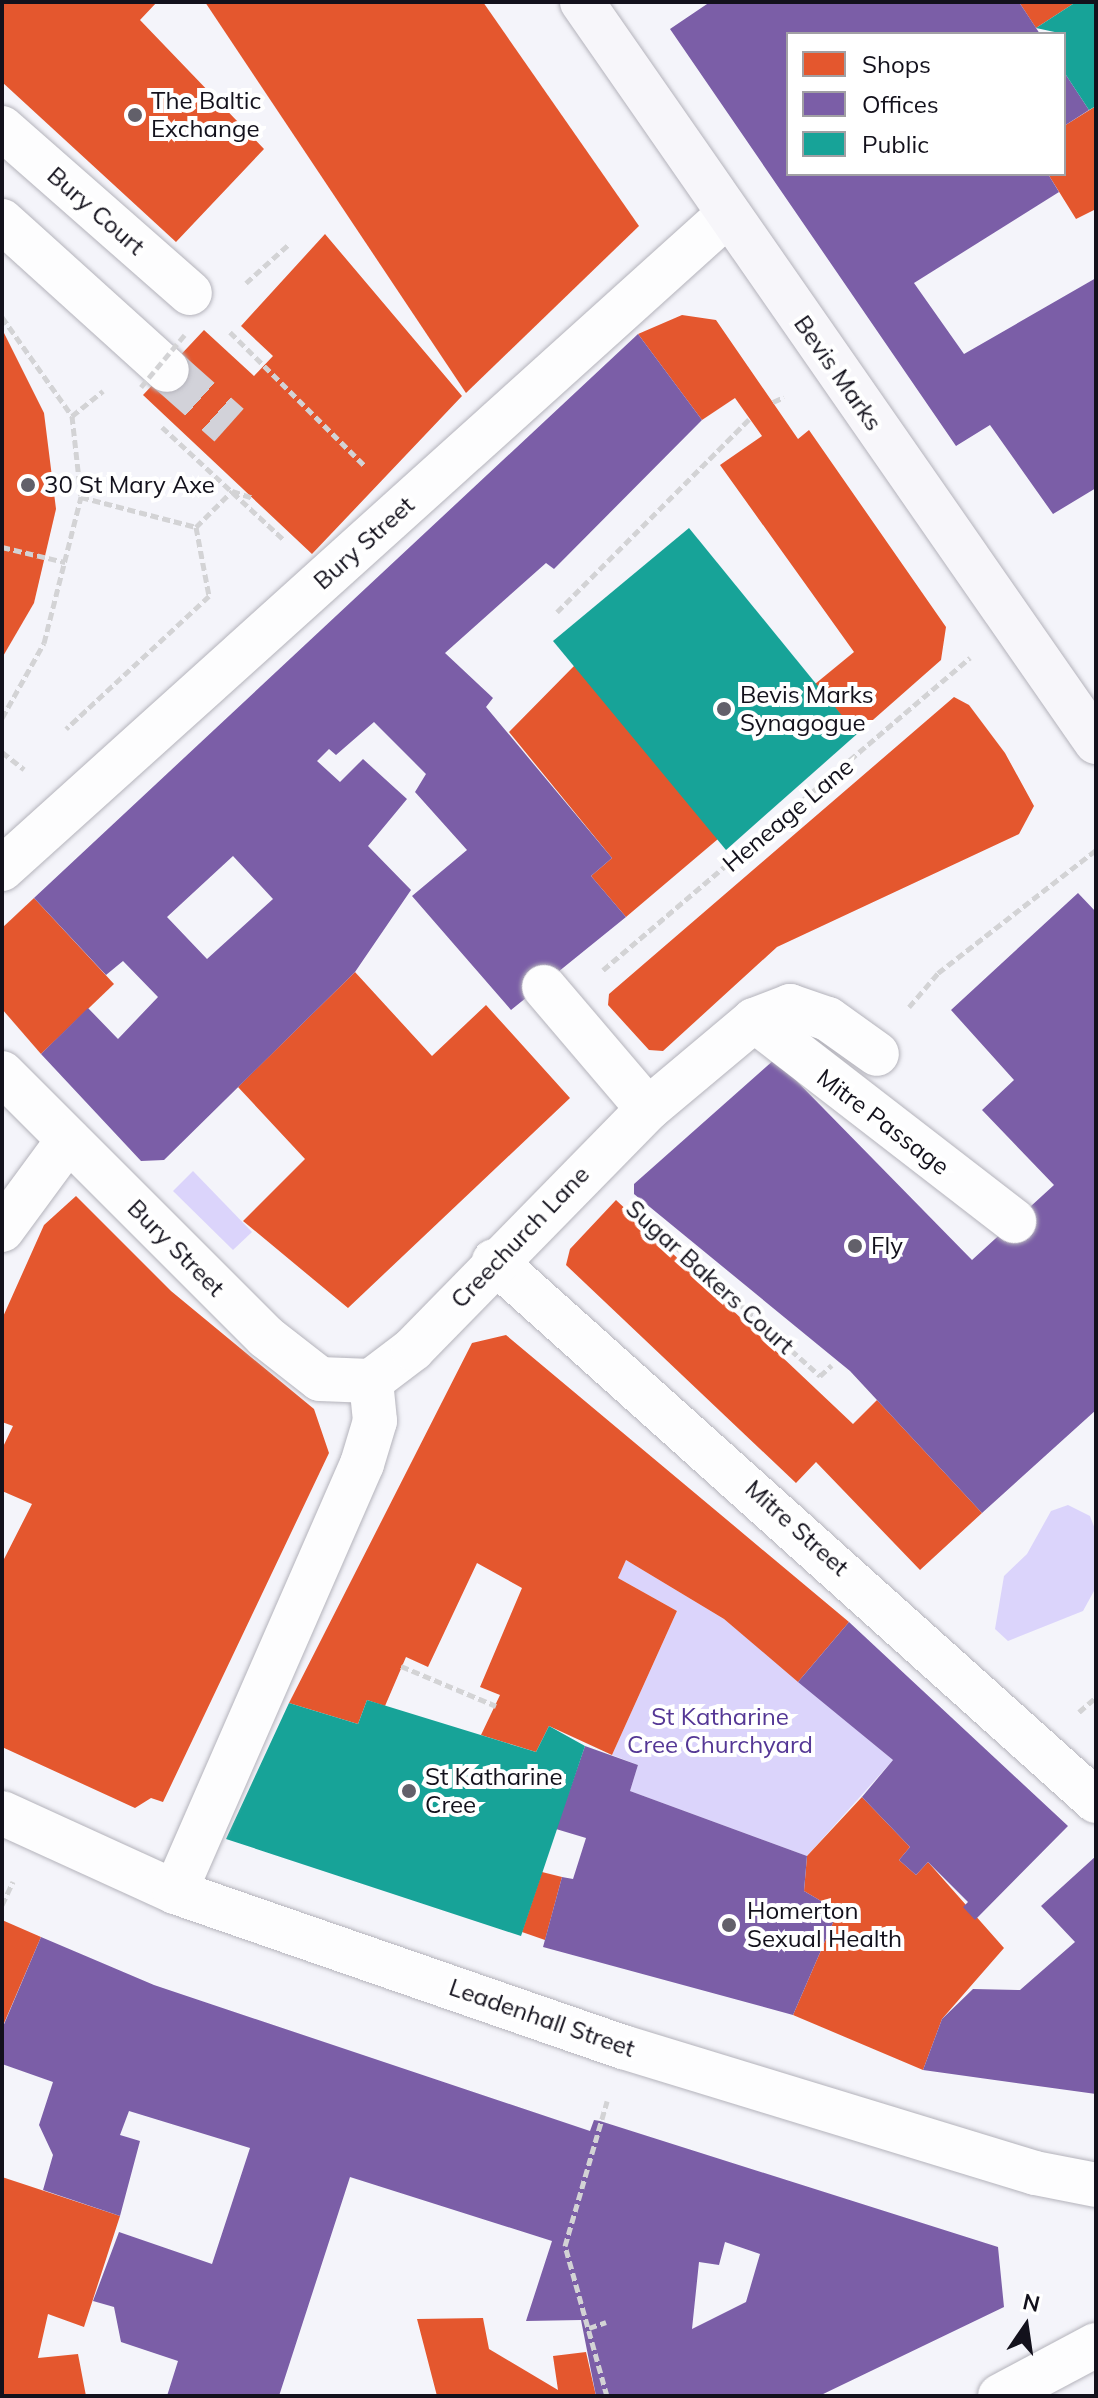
<!DOCTYPE html>
<html>
<head>
<meta charset="utf-8">
<style>
  body { margin:0 }
  #map { position:relative; width:1098px; height:2398px; overflow:hidden; background:#f4f4fa; font-family:Mulish,sans-serif }
  div>[style] { position:absolute }
  .green>* { inset:0; background:#dbd4fb }
  .shops>* { inset:0; background:#e4572e }
  .offices>* { inset:0; background:#7b5ea7 }
  .public>* { inset:0; background:#17a398 }
  .minor-tunnel>* { height:44px; margin-top:-22px; transform-origin:0; background:repeating-linear-gradient(90deg,#d2d2d9 0 44px,transparent 0 66px) }
  .path>* { height:5px; margin-top:-2.5px; transform-origin:0; background:repeating-linear-gradient(90deg,#d3d3d5 0 8px,transparent 0 12px) }
  .roads { filter:drop-shadow(0 0 2px #b4b3bb) drop-shadow(0 0 2px #b4b3bb) }
  .minor>* { height:44px; margin:-22px; padding:0 22px; transform-origin:22px; border-radius:22px; background:#fdfdfe }
  .major>* { height:44px; margin:-22px; padding:0 22px; transform-origin:22px; border-radius:22px; background:#f7f6fa }
  .path-bridge>* { height:5px; margin-top:-2.5px; transform-origin:0; background:repeating-linear-gradient(90deg,#d3d3d5 0 8px,transparent 0 12px) }
  .dots>* { width:22px; height:22px; translate:-50% -50%; box-sizing:border-box; border:4px solid #fff; border-radius:50% }
  span { translate:-50% -50%; white-space:nowrap; text-align:center; line-height:1.15; -webkit-text-stroke:8px #fff; paint-order:stroke }
  .poi-label { font-size:24px; color:#13111c }
  .left { translate:0 -50%; text-align:left }
  .street-label { font-size:24px; color:#13111c }
  .park-label { font-size:24px; color:#543795 }
  .frame { position:absolute; inset:0; border:4px solid #13111c; pointer-events:none }
  .legend { position:absolute; left:786px; top:32px; width:280px; height:144px; box-sizing:border-box; background:#fff; border:2px solid #a1a0a4; margin:0; padding:10px 14px; list-style:none; font-size:24px; color:#13111c }
  .legend li { display:flex; align-items:center; gap:16px; height:40px }
  .legend b { width:40px; border:2px solid #a1a0a4 }
  .north { position:absolute; left:986px; top:2286px; width:80px; height:80px; -webkit-text-stroke:6px #fff; paint-order:stroke; rotate:13deg; font-size:22px; font-weight:700; line-height:32px; text-align:center; color:#13111c }
  .north::after { content:''; display:block; margin:auto; width:28px; height:36px; background:#13111c; clip-path:polygon(50% 0,100% 100%,50% 72%,0 100%) }
</style>
</head>
<body>
<div id="map">
  <div class="green">
    <i style="clip-path:polygon(193px 1171px,252px 1232px,233px 1250px,173px 1191px)"></i>
    <i style="clip-path:polygon(1068px 1505px,1090px 1516px,1096px 1532px,1094px 1591px,1083px 1611px,1008px 1641px,995px 1629px,1004px 1576px,1027px 1554px,1051px 1511px)"></i>
    <i style="clip-path:polygon(626px 1560px,724px 1619px,893px 1760px,807px 1856px,630px 1791px,638px 1765px,612px 1755px,677px 1611px,618px 1578px)"></i>
  </div>
  <div class="shops">
    <i style="clip-path:polygon(2px 2px,157px 2px,140px 20px,264px 149px,176px 242px,2px 82px)"></i>
    <i style="clip-path:polygon(205px 2px,483px 2px,639px 226px,466px 393px)"></i>
    <i style="clip-path:polygon(1019px 2px,1076px 2px,1036px 28px)"></i>
    <i style="clip-path:polygon(1096px 106px,1096px 209px,1076px 219px,1048px 174px,1064px 174px,1064px 126px)"></i>
    <i style="clip-path:polygon(325px 234px,462px 396px,312px 554px,143px 395px,204px 330px,254px 376px,273px 356px,241px 326px)"></i>
    <i style="clip-path:polygon(682px 315px,716px 320px,798px 439px,809px 430px,946px 627px,941px 660px,857px 734px,815px 684px,854px 652px,720px 465px,762px 436px,735px 398px,702px 420px,638px 334px)"></i>
    <i style="clip-path:polygon(2px 329px,44px 413px,56px 509px,34px 603px,2px 658px)"></i>
    <i style="clip-path:polygon(575px 665px,718px 839px,626px 917px,591px 876px,612px 858px,509px 732px)"></i>
    <i style="clip-path:polygon(954px 697px,969px 705px,1005px 753px,1034px 806px,1019px 834px,777px 947px,663px 1051px,649px 1050px,608px 1005px,609px 994px)"></i>
    <i style="clip-path:polygon(34px 898px,114px 984px,41px 1054px,2px 1009px,2px 928px)"></i>
    <i style="clip-path:polygon(355px 972px,432px 1056px,486px 1005px,570px 1098px,348px 1308px,243px 1221px,305px 1159px,238px 1087px)"></i>
    <i style="clip-path:polygon(76px 1196px,171px 1291px,314px 1409px,329px 1453px,163px 1802px,151px 1798px,135px 1808px,2px 1747px,2px 1563px,32px 1504px,2px 1491px,2px 1449px,13px 1426px,2px 1422px,2px 1319px,44px 1225px)"></i>
    <i style="clip-path:polygon(616px 1200px,853px 1424px,877px 1400px,982px 1513px,920px 1570px,816px 1462px,796px 1483px,566px 1265px,570px 1249px)"></i>
    <i style="clip-path:polygon(506px 1335px,849px 1622px,798px 1682px,724px 1619px,626px 1560px,618px 1578px,677px 1611px,612px 1755px,549px 1726px,536px 1752px,481px 1735px,500px 1695px,480px 1687px,522px 1588px,477px 1563px,428px 1667px,406px 1657px,385px 1706px,367px 1700px,358px 1724px,289px 1703px,472px 1343px)"></i>
    <i style="clip-path:polygon(862px 1797px,910px 1847px,899px 1860px,916px 1875px,928px 1862px,1004px 1948px,942px 2019px,923px 2070px,793px 2015px,838px 1911px,804px 1891px,807px 1856px)"></i>
    <i style="clip-path:polygon(542px 1872px,562px 1877px,545px 1940px,522px 1932px)"></i>
    <i style="clip-path:polygon(2px 1920px,41px 1937px,2px 2028px)"></i>
    <i style="clip-path:polygon(2px 2177px,120px 2216px,84px 2327px,48px 2314px,38px 2358px,78px 2354px,86px 2396px,2px 2396px)"></i>
    <i style="clip-path:polygon(483px 2318px,489px 2349px,558px 2390px,553px 2356px,586px 2352px,596px 2396px,437px 2396px,417px 2319px)"></i>
  </div>
  <div class="offices">
    <i style="clip-path:polygon(710px 2px,1019px 2px,1040px 34px,788px 34px,788px 174px,1048px 174px,1059px 192px,914px 283px,964px 354px,1096px 278px,1096px 488px,1053px 514px,990px 425px,956px 446px,670px 29px)"></i>
    <i style="clip-path:polygon(1064px 72px,1089px 110px,1064px 126px)"></i>
    <i style="clip-path:polygon(evenodd,638px 334px,702px 420px,554px 569px,546px 563px,445px 653px,493px 698px,486px 707px,612px 858px,591px 876px,626px 917px,511px 1010px,412px 896px,467px 850px,415px 792px,426px 774px,374px 722px,336px 755px,329px 749px,317px 761px,340px 782px,363px 759px,407px 799px,368px 846px,411px 890px,355px 972px,164px 1160px,141px 1161px,41px 1054px,88px 1008px,118px 1039px,158px 997px,123px 961px,106px 975px,34px 898px,638px 334px,233px 856px,273px 899px,207px 959px,167px 917px,233px 856px)"></i>
    <i style="clip-path:polygon(1078px 893px,1096px 912px,1096px 1410px,982px 1513px,850px 1371px,634px 1194px,634px 1184px,775px 1059px,972px 1260px,1054px 1185px,982px 1110px,1014px 1080px,951px 1010px)"></i>
    <i style="clip-path:polygon(849px 1622px,1068px 1826px,975px 1920px,963px 1907px,968px 1902px,928px 1862px,916px 1875px,899px 1860px,910px 1847px,862px 1797px,893px 1760px,798px 1682px)"></i>
    <i style="clip-path:polygon(585px 1746px,638px 1765px,630px 1791px,807px 1856px,804px 1891px,838px 1911px,793px 2015px,543px 1947px,562px 1877px,573px 1879px,586px 1838px,556px 1829px)"></i>
    <i style="clip-path:polygon(1096px 1856px,1096px 2094px,923px 2070px,942px 2019px,973px 1989px,1020px 1990px,1075px 1942px,1041px 1906px)"></i>
    <i style="clip-path:polygon(evenodd,41px 1937px,154px 1985px,590px 2131px,594px 2120px,600px 2121px,998px 2247px,1004px 2307px,819px 2396px,596px 2396px,581px 2320px,526px 2321px,552px 2241px,350px 2177px,279px 2396px,167px 2396px,178px 2361px,121px 2342px,114px 2307px,93px 2301px,119px 2232px,212px 2264px,250px 2148px,129px 2111px,120px 2135px,140px 2141px,120px 2216px,43px 2190px,53px 2155px,39px 2125px,53px 2082px,2px 2064px,2px 2029px,41px 1937px,725px 2242px,760px 2254px,746px 2302px,692px 2329px,699px 2262px,719px 2265px,725px 2242px)"></i>
  </div>
  <div class="public">
    <i style="clip-path:polygon(1076px 2px,1096px 2px,1096px 106px,1089px 110px,1064px 72px,1064px 34px,1036px 28px)"></i>
    <i style="clip-path:polygon(689px 528px,857px 734px,726px 850px,553px 641px)"></i>
    <i style="clip-path:polygon(367px 1700px,536px 1752px,549px 1726px,585px 1746px,521px 1936px,226px 1839px,289px 1703px,358px 1724px)"></i>
  </div>
  <div class="minor-tunnel">
    <i style="left:167px;top:370px;width:83px;rotate:41.6deg"></i>
  </div>
  <div class="path">
    <i style="left:246px;top:283px;width:58px;rotate:-42.2deg"></i>
    <i style="left:2px;top:317px;width:121px;rotate:54.7deg"></i>
    <i style="left:72px;top:416px;width:81px;rotate:83.7deg"></i>
    <i style="left:81px;top:497px;width:119px;rotate:14.6deg"></i>
    <i style="left:196px;top:527px;width:70px;rotate:79.3deg"></i>
    <i style="left:209px;top:596px;width:195px;rotate:137.1deg"></i>
    <i style="left:230px;top:332px;width:190px;rotate:44.8deg"></i>
    <i style="left:773px;top:402px;width:12px;rotate:-24deg"></i>
    <i style="left:72px;top:416px;width:40px;rotate:-39deg"></i>
    <i style="left:162px;top:427px;width:166px;rotate:42.8deg"></i>
    <i style="left:196px;top:527px;width:51px;rotate:-45deg"></i>
    <i style="left:232px;top:491px;width:22px;rotate:18deg"></i>
    <i style="left:2px;top:547px;width:65px;rotate:13.4deg"></i>
    <i style="left:557px;top:612px;width:272px;rotate:-45.1deg"></i>
    <i style="left:2px;top:718px;width:86px;rotate:-60.8deg"></i>
    <i style="left:44px;top:643px;width:151px;rotate:-75.8deg"></i>
    <i style="left:2px;top:752px;width:28px;rotate:38deg"></i>
    <i style="left:603px;top:970px;width:482px;rotate:-40.4deg"></i>
    <i style="left:909px;top:1007px;width:45px;rotate:-49.5deg"></i>
    <i style="left:938px;top:973px;width:200px;rotate:-37.9deg"></i>
    <i style="left:630px;top:1206px;width:255px;rotate:41.8deg"></i>
    <i style="left:820px;top:1376px;width:16px;rotate:-43deg"></i>
    <i style="left:401px;top:1666px;width:103px;rotate:22.8deg"></i>
    <i style="left:1079px;top:1712px;width:23px;rotate:-41deg"></i>
    <i style="left:2px;top:1905px;width:26px;rotate:-65deg"></i>
    <i style="left:589px;top:2328px;width:18px;rotate:-19deg"></i>
    <i style="left:607px;top:2396px;width:156px;rotate:-105.6deg"></i>
    <i style="left:565px;top:2246px;width:151px;rotate:-73.8deg"></i>
  </div>
  <div class="roads">
    <div class="minor">
      <i style="left:2px;top:128px;width:250px;rotate:41.3deg"></i>
      <i style="left:2px;top:221px;width:222px;rotate:42.1deg"></i>
      <i style="left:2px;top:869px;width:974px;rotate:-42.04deg"></i>
      <i style="left:544px;top:987px;width:160px;rotate:49.6deg"></i>
      <i style="left:754px;top:1020px;width:329px;rotate:37.7deg"></i>
      <i style="left:2px;top:1073px;width:373px;rotate:45deg"></i>
      <i style="left:266px;top:1337px;width:68px;rotate:37.9deg"></i>
      <i style="left:320px;top:1379px;width:51px;rotate:2.2deg"></i>
      <i style="left:2px;top:1230px;width:112px;rotate:-53.7deg"></i>
      <i style="left:494px;top:1261px;width:809px;rotate:41.89deg"></i>
      <i style="left:371px;top:1381px;width:53px;rotate:-37.3deg"></i>
      <i style="left:413px;top:1349px;width:336px;rotate:-45.6deg"></i>
      <i style="left:648px;top:1109px;width:138px;rotate:-40deg"></i>
      <i style="left:754px;top:1020px;width:39px;rotate:-21deg"></i>
      <i style="left:790px;top:1006px;width:40px;rotate:18.9deg"></i>
      <i style="left:828px;top:1019px;width:60px;rotate:35.5deg"></i>
      <i style="left:2px;top:1813px;width:190px;rotate:24.5deg"></i>
      <i style="left:175px;top:1892px;width:474px;rotate:19.1deg"></i>
      <i style="left:623px;top:2047px;width:431px;rotate:17deg"></i>
      <i style="left:1035px;top:2173px;width:62px;rotate:11.1deg"></i>
      <i style="left:175px;top:1892px;width:467px;rotate:-66.4deg"></i>
      <i style="left:362px;top:1464px;width:45px;rotate:-73.2deg"></i>
      <i style="left:375px;top:1421px;width:40px;rotate:-95.7deg"></i>
      <i style="left:1000px;top:2396px;width:109px;rotate:-28deg"></i>
    </div>
    <div class="major">
      <i style="left:582px;top:2px;width:901px;rotate:55.22deg"></i>
    </div>
  </div>
  <div class="path-bridge">
    <i style="left:141px;top:387px;width:72px;rotate:-50.1deg"></i>
  </div>
  <div class="dots">
    <i style="left:135px;top:115px;background:#62606a"></i>
    <i style="left:28px;top:485px;background:#62606a"></i>
    <i style="left:724px;top:709px;background:#62606a"></i>
    <i style="left:855px;top:1246px;background:#62606a"></i>
    <i style="left:409px;top:1791px;background:#62606a"></i>
    <i style="left:729px;top:1925px;background:#62606a"></i>
  </div>
  <div class="poi-label">
    <span class="left" style="left:151px;top:115px">The Baltic<br>Exchange</span>
    <span class="left" style="left:44px;top:485px">30 St Mary Axe</span>
    <span class="left" style="left:740px;top:709px">Bevis Marks<br>Synagogue</span>
    <span class="left" style="left:871px;top:1246px">Fly</span>
    <span class="left" style="left:425px;top:1791px">St Katharine<br>Cree</span>
    <span class="left" style="left:747px;top:1925px">Homerton<br>Sexual Health</span>
  </div>
  <div class="street-label">
    <span style="left:96px;top:211px;rotate:41deg">Bury Court</span>
    <span style="left:838px;top:373px;rotate:55deg">Bevis Marks</span>
    <span style="left:364px;top:543px;rotate:-42deg">Bury Street</span>
    <span style="left:788px;top:815px;rotate:-40deg">Heneage Lane</span>
    <span style="left:883px;top:1122px;rotate:37deg">Mitre Passage</span>
    <span style="left:520px;top:1237px;rotate:-46deg">Creechurch Lane</span>
    <span style="left:176px;top:1248px;rotate:45deg">Bury Street</span>
    <span style="left:710px;top:1277px;rotate:42deg">Sugar Bakers Court</span>
    <span style="left:797px;top:1528px;rotate:42deg">Mitre Street</span>
    <span style="left:542px;top:2018px;rotate:19deg">Leadenhall Street</span>
  </div>
  <div class="park-label">
    <span style="left:720px;top:1731px">St Katharine<br>Cree Churchyard</span>
  </div>
  <div class="frame"></div>
  <ul class="legend">
  <li><b style="height:22px;background:#e4572e"></b>Shops</li>
  <li><b style="height:22px;background:#7b5ea7"></b>Offices</li>
  <li><b style="height:22px;background:#17a398"></b>Public</li>
  </ul>
  <div class="north">N</div>
</div>
</body>
</html>
